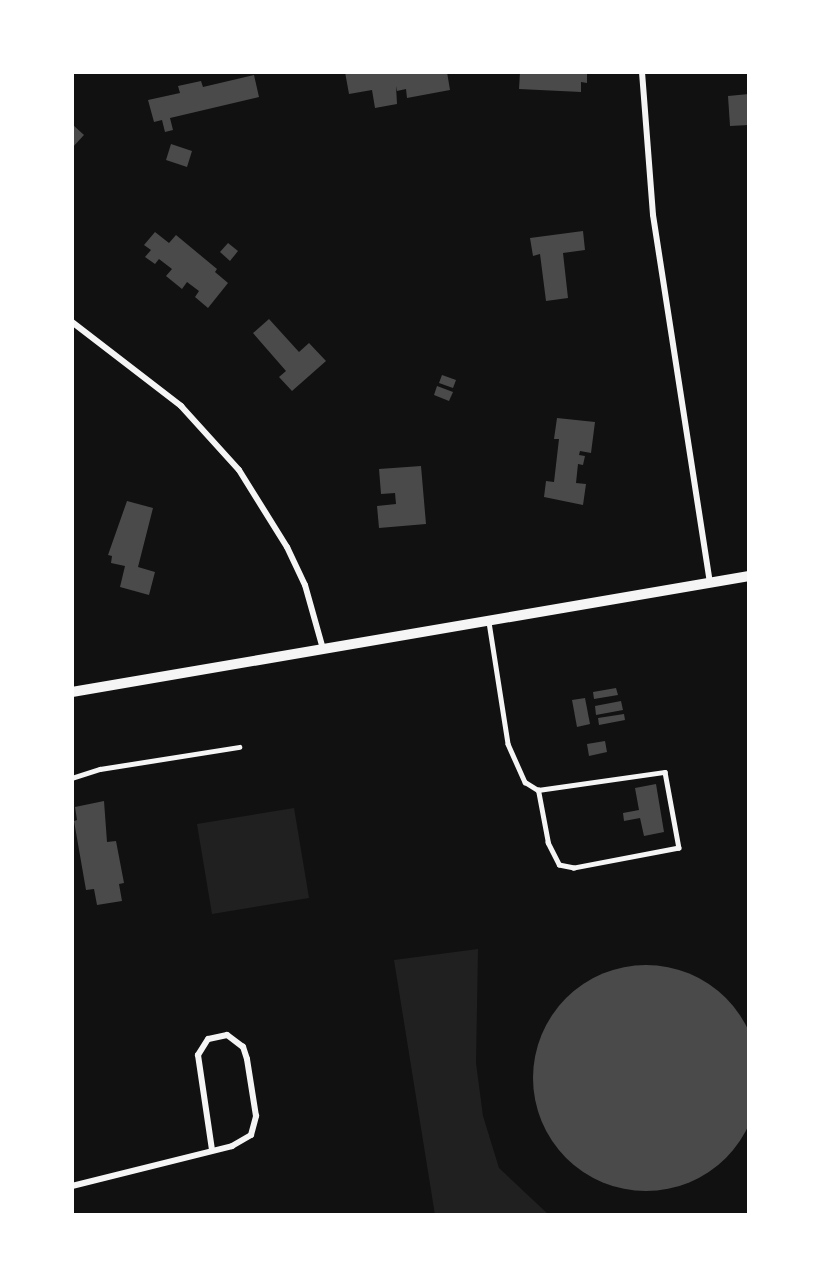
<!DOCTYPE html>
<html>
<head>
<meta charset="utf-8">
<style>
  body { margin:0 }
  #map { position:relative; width:821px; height:1287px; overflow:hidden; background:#111; font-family:Raleway,sans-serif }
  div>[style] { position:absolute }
  .green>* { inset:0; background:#202020 }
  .building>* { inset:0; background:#4a4a4a }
  .round { border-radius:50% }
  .service>* { height:4.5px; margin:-2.25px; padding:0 2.25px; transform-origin:2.25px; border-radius:2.25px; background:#f5f5f5 }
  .minor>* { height:6px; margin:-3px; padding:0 3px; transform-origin:3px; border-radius:3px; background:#f5f5f5 }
  .tertiary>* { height:10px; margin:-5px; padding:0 5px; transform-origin:5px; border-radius:5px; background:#f5f5f5 }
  span { translate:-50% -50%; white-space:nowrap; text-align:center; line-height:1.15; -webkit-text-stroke:4.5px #fff; paint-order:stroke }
  .frame { position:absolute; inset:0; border:74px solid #fff; pointer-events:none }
</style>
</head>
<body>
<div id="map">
  <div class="green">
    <i style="clip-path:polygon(294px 808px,309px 898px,212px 914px,197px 824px)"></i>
    <i style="clip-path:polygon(478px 949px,476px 1063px,483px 1116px,499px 1168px,549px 1215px,435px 1215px,394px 960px)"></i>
  </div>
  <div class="building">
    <i style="clip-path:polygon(345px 72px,447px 72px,450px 90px,407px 98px,406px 89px,397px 91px,396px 86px,397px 104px,375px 108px,372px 90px,349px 94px)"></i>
    <i style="clip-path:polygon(520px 72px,587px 72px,587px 83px,581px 82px,581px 92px,519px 89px)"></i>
    <i style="clip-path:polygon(254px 75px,259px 97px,170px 118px,173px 130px,165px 132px,162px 120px,154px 122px,148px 100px,180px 93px,178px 86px,201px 81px,203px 87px)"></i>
    <i style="clip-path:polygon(749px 94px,749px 125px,730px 126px,728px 96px)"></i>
    <i style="clip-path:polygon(72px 124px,84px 135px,72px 148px)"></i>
    <i style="clip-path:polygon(171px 144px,192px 151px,187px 167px,166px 160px)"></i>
    <i style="clip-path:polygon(583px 231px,585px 250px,563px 253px,568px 298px,546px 301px,540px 254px,533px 256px,530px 238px)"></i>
    <i style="clip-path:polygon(155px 232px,169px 243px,176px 235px,217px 269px,215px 272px,228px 283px,208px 308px,195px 297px,199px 291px,187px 282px,182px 289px,166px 276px,172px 269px,159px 259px,155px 264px,145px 257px,151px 250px,144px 245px)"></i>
    <i style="clip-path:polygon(228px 243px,238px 251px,230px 261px,220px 252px)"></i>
    <i style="clip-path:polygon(269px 319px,299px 352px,309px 343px,326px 361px,292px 391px,279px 377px,286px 371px,253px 333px)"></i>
    <i style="clip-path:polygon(442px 375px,456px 380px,453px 388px,439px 383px)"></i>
    <i style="clip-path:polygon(437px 386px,453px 392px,449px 401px,434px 395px)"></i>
    <i style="clip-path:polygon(557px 418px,595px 422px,591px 453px,580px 451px,579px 455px,585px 456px,583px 465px,578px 464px,576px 483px,586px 484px,583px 505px,544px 497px,546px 481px,554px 482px,559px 439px,554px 439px)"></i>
    <i style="clip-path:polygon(421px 466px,426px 524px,379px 528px,377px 506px,396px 504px,395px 493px,381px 494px,379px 469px)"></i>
    <i style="clip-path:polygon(127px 501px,153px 508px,138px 567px,155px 572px,149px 595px,120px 587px,125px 566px,111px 563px,112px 556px,108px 555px)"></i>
    <i style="clip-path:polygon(616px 688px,618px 695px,594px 699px,593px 692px)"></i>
    <i style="clip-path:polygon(585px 698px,590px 724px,577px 727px,572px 700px)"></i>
    <i style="clip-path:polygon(621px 701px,623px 710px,596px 715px,595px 706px)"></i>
    <i style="clip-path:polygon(624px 714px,625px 720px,599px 725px,598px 718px)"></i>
    <i style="clip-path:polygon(605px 741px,607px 752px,589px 756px,587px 744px)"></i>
    <i style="clip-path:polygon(656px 784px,664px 832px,644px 836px,640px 818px,624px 821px,623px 813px,639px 810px,635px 788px)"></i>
    <i style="clip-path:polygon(104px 801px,107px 842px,116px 841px,124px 883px,119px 884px,122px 901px,97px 905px,94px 889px,86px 890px,74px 821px,77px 820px,75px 807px)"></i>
    <i class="round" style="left:533px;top:965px;width:226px;height:226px"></i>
  </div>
  <div class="service">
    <i style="left:489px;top:622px;width:123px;rotate:81.1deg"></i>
    <i style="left:508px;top:744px;width:42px;rotate:65.9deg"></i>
    <i style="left:525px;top:782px;width:15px;rotate:32deg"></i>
    <i style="left:538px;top:790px;width:128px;rotate:-8.1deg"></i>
    <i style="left:665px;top:772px;width:77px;rotate:79.6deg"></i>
    <i style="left:679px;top:848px;width:107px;rotate:169.2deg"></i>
    <i style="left:574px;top:868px;width:15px;rotate:-169deg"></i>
    <i style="left:559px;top:865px;width:25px;rotate:-117deg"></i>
    <i style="left:548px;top:843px;width:54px;rotate:-100.7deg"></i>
    <i style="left:72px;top:778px;width:29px;rotate:-18deg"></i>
    <i style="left:100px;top:769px;width:141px;rotate:-9deg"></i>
  </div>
  <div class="minor">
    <i style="left:642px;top:72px;width:143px;rotate:85.6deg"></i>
    <i style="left:653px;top:215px;width:372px;rotate:81.2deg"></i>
    <i style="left:72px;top:322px;width:138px;rotate:37.6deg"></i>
    <i style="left:181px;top:406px;width:86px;rotate:47.8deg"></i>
    <i style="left:239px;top:470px;width:91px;rotate:58.1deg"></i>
    <i style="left:287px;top:547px;width:42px;rotate:64.7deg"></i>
    <i style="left:305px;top:585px;width:66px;rotate:74.3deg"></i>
    <i style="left:72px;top:1186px;width:165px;rotate:-14deg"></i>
    <i style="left:232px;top:1146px;width:22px;rotate:-30deg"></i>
    <i style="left:251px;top:1135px;width:20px;rotate:-75deg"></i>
    <i style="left:256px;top:1116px;width:58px;rotate:-99deg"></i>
    <i style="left:247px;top:1059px;width:13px;rotate:-108deg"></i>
    <i style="left:243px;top:1047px;width:20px;rotate:-143deg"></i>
    <i style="left:227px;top:1035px;width:19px;rotate:168deg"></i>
    <i style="left:208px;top:1039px;width:19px;rotate:122deg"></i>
    <i style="left:198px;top:1055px;width:96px;rotate:81.6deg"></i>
  </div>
  <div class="tertiary">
    <i style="left:72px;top:692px;width:687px;rotate:-9.72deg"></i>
  </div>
  <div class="frame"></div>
</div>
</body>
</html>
